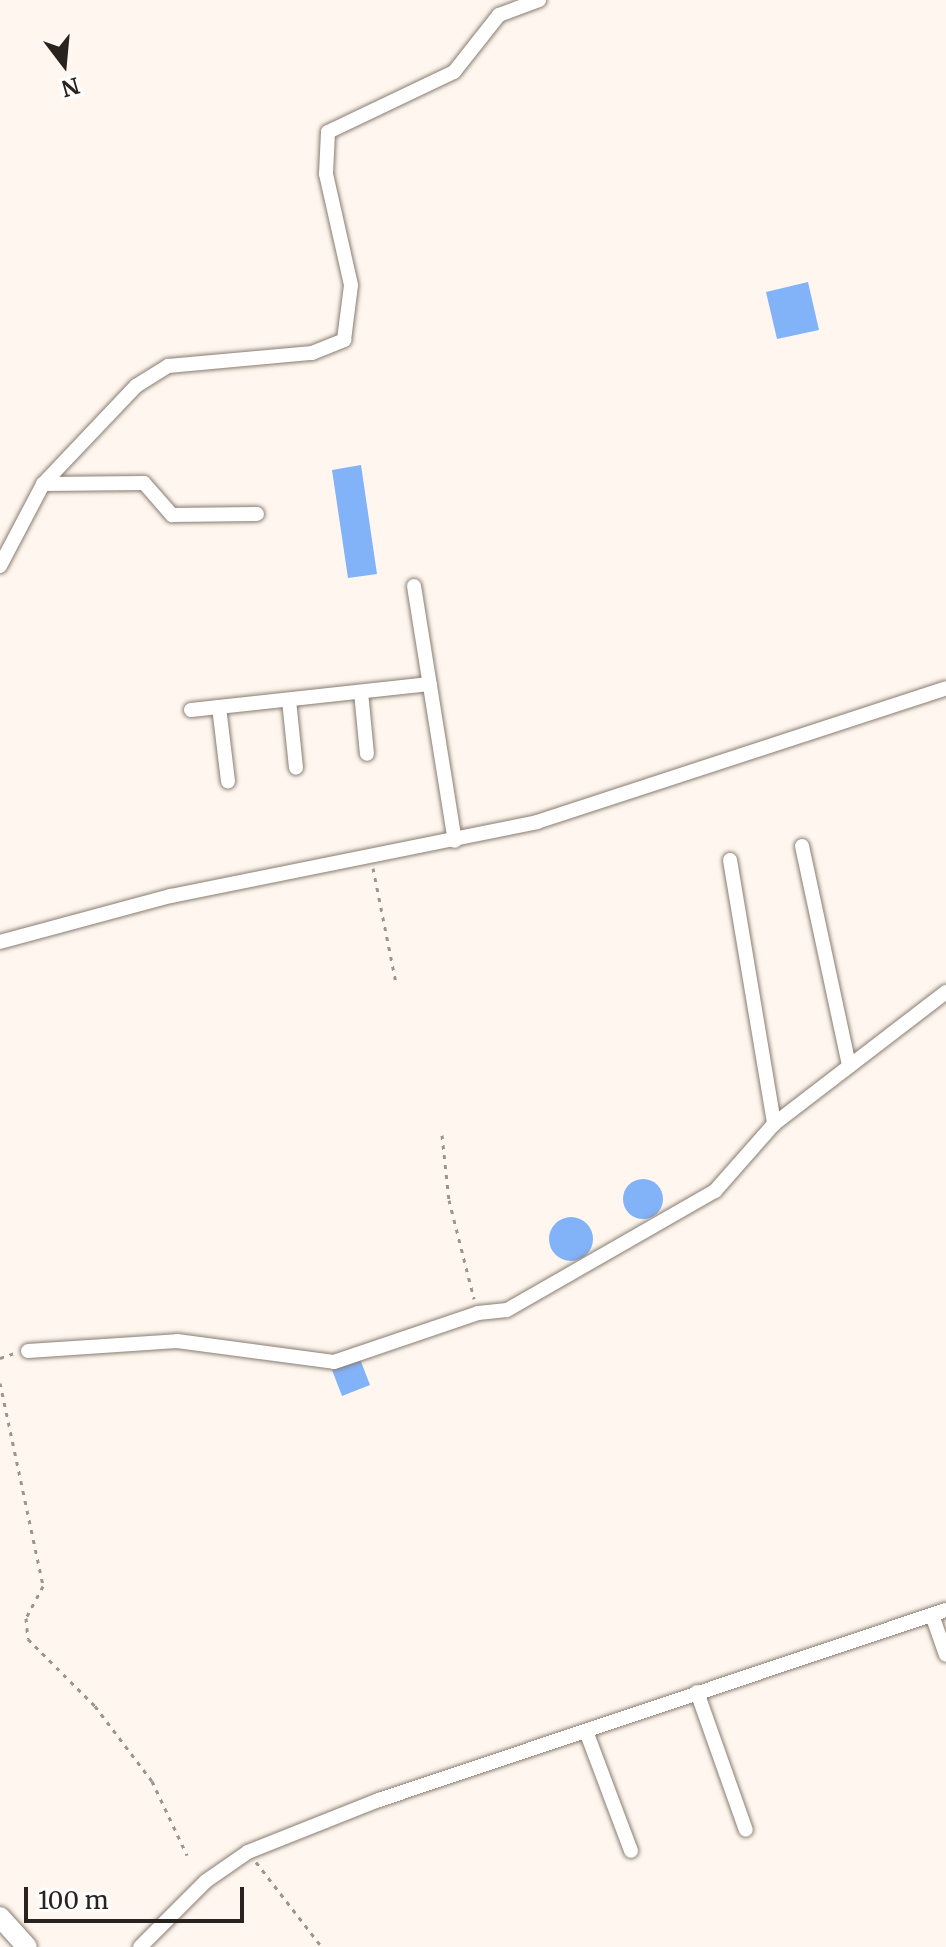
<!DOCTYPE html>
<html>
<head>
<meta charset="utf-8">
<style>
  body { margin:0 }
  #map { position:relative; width:946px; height:1947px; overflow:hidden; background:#fff7ef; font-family:Merriweather,serif }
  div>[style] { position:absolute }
  .water>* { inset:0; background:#82b2f7 }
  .round { border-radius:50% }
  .path>* { height:3px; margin-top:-1.5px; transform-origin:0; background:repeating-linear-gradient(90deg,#9c958f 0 4px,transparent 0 10px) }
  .roads { filter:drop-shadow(0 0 2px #887c71) drop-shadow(0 0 2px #887c71) }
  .street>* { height:14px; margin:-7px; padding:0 7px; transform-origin:7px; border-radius:7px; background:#fff }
  .secondary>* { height:20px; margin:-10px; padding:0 10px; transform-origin:10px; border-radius:10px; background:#fff }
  span { translate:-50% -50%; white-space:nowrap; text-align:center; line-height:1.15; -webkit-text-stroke:7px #fff; paint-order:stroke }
  .north { position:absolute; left:24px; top:24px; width:80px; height:80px; -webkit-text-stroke:6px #fff; paint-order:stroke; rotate:164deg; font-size:22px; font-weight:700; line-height:32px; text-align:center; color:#28231e }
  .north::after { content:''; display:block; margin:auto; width:28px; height:36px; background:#28231e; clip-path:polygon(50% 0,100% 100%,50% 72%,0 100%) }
  .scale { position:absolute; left:24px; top:1887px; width:220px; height:36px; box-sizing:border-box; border:4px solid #28231e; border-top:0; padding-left:10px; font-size:24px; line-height:28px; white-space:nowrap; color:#28231e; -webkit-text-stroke:6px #fff; paint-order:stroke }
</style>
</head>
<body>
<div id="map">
  <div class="water">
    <i style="clip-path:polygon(808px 282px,819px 330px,777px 339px,766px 292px)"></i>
    <i style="clip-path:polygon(361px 465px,377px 574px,348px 578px,332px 470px)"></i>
    <i class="round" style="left:623px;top:1179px;width:40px;height:40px"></i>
    <i class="round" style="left:549px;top:1217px;width:44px;height:44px"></i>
    <i style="clip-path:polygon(360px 1359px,370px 1385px,342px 1396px,332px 1370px)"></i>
  </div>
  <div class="path">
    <i style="left:373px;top:868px;width:117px;rotate:78.7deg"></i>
    <i style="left:442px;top:1135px;width:65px;rotate:83.9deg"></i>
    <i style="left:449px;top:1200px;width:102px;rotate:75.8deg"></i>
    <i style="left:0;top:1358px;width:18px;rotate:-19deg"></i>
    <i style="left:0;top:1383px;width:208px;rotate:78deg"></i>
    <i style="left:43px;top:1586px;width:36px;rotate:118deg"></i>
    <i style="left:26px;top:1618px;width:21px;rotate:85deg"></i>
    <i style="left:28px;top:1639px;width:95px;rotate:45deg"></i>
    <i style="left:95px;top:1706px;width:94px;rotate:52.8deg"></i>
    <i style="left:152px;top:1781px;width:82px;rotate:64.7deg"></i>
    <i style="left:256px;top:1862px;width:108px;rotate:52.2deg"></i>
  </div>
  <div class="roads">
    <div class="street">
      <i style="left:43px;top:484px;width:101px;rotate:-0.6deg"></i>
      <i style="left:144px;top:483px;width:43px;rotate:48.8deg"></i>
      <i style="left:172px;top:515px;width:85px;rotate:-0.7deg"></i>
      <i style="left:0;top:566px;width:93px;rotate:-62.3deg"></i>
      <i style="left:43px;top:484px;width:135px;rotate:-46.5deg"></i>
      <i style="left:136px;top:386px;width:38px;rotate:-32deg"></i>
      <i style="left:168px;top:366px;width:145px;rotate:-5.2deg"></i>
      <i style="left:312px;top:353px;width:35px;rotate:-22deg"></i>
      <i style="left:344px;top:340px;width:55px;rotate:-82.7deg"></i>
      <i style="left:351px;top:285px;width:114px;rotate:-102.7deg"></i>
      <i style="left:326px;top:174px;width:42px;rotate:-87.3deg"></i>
      <i style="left:328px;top:132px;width:140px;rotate:-25.5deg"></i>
      <i style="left:454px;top:72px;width:73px;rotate:-51.7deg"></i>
      <i style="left:499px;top:15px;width:43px;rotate:-20.6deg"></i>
      <i style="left:414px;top:586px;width:258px;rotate:80.9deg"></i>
      <i style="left:361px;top:692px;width:62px;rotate:84.5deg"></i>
      <i style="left:289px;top:700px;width:68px;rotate:84.1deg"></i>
      <i style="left:219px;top:707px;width:75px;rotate:83.1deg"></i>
      <i style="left:191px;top:710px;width:240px;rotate:-6.2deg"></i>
      <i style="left:802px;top:846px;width:225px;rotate:77.9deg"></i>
      <i style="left:730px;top:860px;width:268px;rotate:80.5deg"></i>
      <i style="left:0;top:942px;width:177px;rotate:-15.1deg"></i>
      <i style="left:171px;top:896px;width:373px;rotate:-11.4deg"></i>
      <i style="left:537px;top:822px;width:430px;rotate:-18.1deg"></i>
      <i style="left:28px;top:1351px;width:149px;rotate:-3.8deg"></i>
      <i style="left:177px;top:1341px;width:158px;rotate:7.6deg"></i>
      <i style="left:334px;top:1362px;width:152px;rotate:-18.8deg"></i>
      <i style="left:478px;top:1313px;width:29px;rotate:-6deg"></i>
      <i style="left:507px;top:1310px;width:240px;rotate:-29.8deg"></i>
      <i style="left:715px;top:1191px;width:89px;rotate:-48.6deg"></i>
      <i style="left:774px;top:1124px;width:217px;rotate:-37.5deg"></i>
      <i style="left:932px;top:1615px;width:42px;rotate:70.7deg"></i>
      <i style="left:697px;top:1692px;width:146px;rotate:70.5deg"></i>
      <i style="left:586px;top:1731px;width:128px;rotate:69.4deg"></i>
      <i style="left:140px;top:1947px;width:93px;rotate:-45deg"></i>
      <i style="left:206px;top:1881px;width:51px;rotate:-34.6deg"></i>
      <i style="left:248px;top:1852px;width:141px;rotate:-21.7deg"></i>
      <i style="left:379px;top:1800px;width:598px;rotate:-18.53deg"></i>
    </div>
    <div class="secondary">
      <i style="left:0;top:1917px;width:40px;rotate:48deg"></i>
    </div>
  </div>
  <div class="north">N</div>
  <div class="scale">100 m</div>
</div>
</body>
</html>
